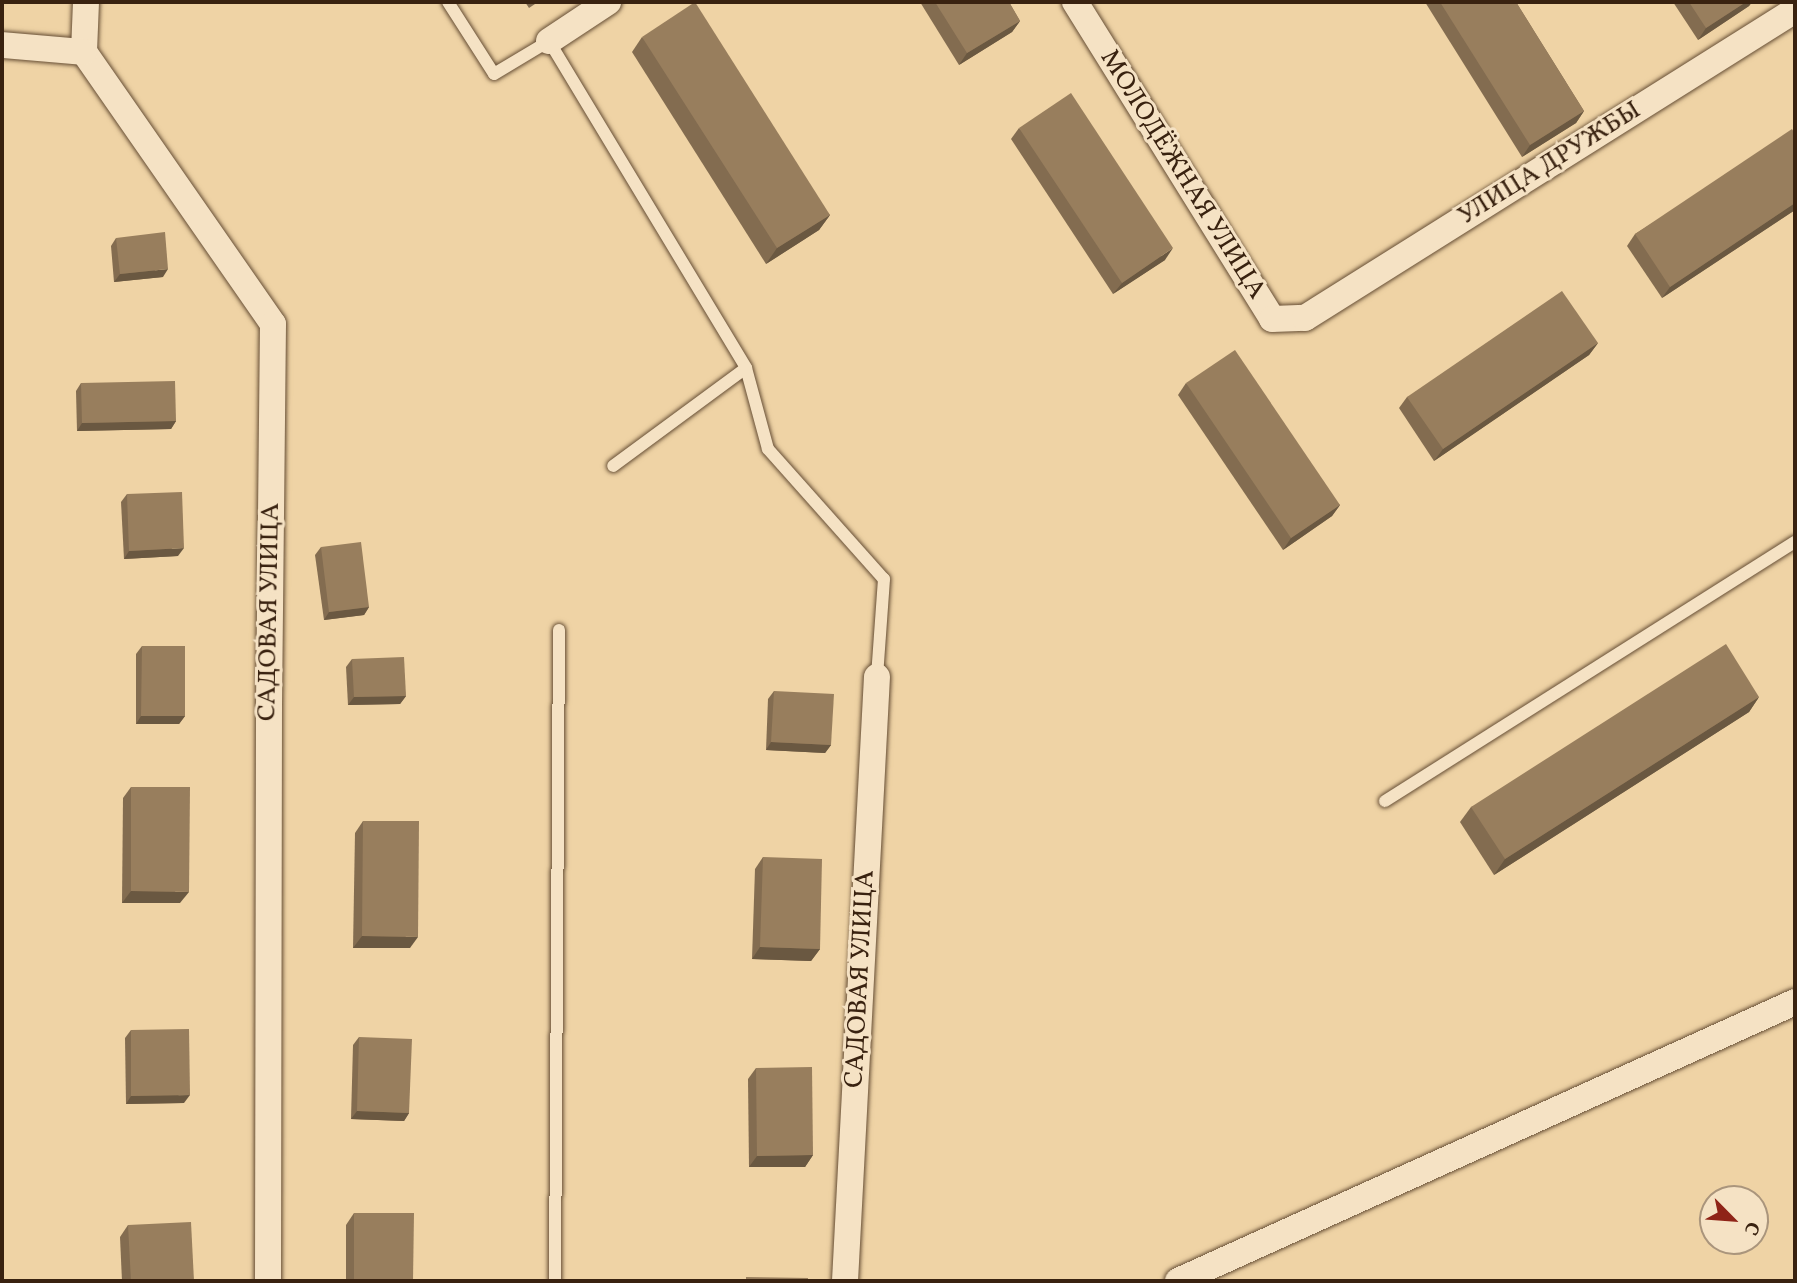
<!DOCTYPE html>
<html>
<head>
<meta charset="utf-8">
<style>
  body { margin:0 }
  #map { position:relative; width:1797px; height:1283px; overflow:hidden; background:#efd3a5; font-family:Vollkorn,serif }
  div>[style] { position:absolute }
  .roads { filter:drop-shadow(0 0 2px #664e35) drop-shadow(0 0 2px #664e35) }
  .service>* { height:12px; margin:-6px; padding:0 6px; transform-origin:6px; border-radius:6px; background:#f5e2c4 }
  .minor>* { height:26px; margin:-13px; padding:0 13px; transform-origin:13px; border-radius:13px; background:#f5e2c4 }
  .wall>* { inset:0; background:#836c50 }
  .shaded-wall>* { inset:0; background:#6a5841 }
  .building>* { inset:0; background:#987e5d }
  span { translate:-50% -50%; white-space:nowrap; text-align:center; line-height:1.15; -webkit-text-stroke:6px #f5e2c4; paint-order:stroke }
  .street-label { font-size:26px; color:#392210 }
  .frame { position:absolute; inset:0; border:4px solid #392210; pointer-events:none }
  .north { position:absolute; left:1699px; top:1185px; width:70px; height:70px; box-sizing:border-box; background:#f5e2c4; border:2px solid #aa957c; border-radius:50%; rotate:115deg; font-size:19px; font-weight:700; line-height:28px; text-align:center; color:#392210 }
  .north::after { content:''; display:block; margin:auto; width:24px; height:32px; background:#8f2418; clip-path:polygon(50% 0,100% 100%,50% 72%,0 100%) }
</style>
</head>
<body>
<div id="map">
  <div class="roads">
    <div class="service">
      <i style="left:448px;top:2px;width:85px;rotate:57.4deg"></i>
      <i style="left:494px;top:74px;width:64px;rotate:-31deg"></i>
      <i style="left:549px;top:41px;width:382px;rotate:58.9deg"></i>
      <i style="left:746px;top:368px;width:165px;rotate:143.6deg"></i>
      <i style="left:746px;top:368px;width:84px;rotate:74.8deg"></i>
      <i style="left:768px;top:449px;width:174px;rotate:48.3deg"></i>
      <i style="left:884px;top:579px;width:98px;rotate:94.1deg"></i>
      <i style="left:1385px;top:801px;width:485px;rotate:-32.3deg"></i>
      <i style="left:555px;top:1281px;width:651px;rotate:-89.65deg"></i>
    </div>
    <div class="minor">
      <i style="left:86px;top:2px;width:50px;rotate:92.3deg"></i>
      <i style="left:84px;top:52px;width:331px;rotate:55.2deg"></i>
      <i style="left:273px;top:324px;width:384px;rotate:90.6deg"></i>
      <i style="left:269px;top:708px;width:573px;rotate:90.1deg"></i>
      <i style="left:1075px;top:2px;width:373px;rotate:58.1deg"></i>
      <i style="left:1272px;top:319px;width:33px;rotate:-2deg"></i>
      <i style="left:1305px;top:318px;width:579px;rotate:-32.15deg"></i>
      <i style="left:549px;top:41px;width:71px;rotate:-33.5deg"></i>
      <i style="left:2px;top:45px;width:82px;rotate:4.9deg"></i>
      <i style="left:845px;top:1281px;width:605px;rotate:-86.97deg"></i>
      <i style="left:1178px;top:1281px;width:677px;rotate:-24.33deg"></i>
    </div>
  </div>
  <div class="wall">
    <i style="clip-path:polygon(525px 2px,538px 2px,529px 8px)"></i>
    <i style="clip-path:polygon(920px 2px,1009px 2px,1020px 21px,1012px 32px,959px 65px)"></i>
    <i style="clip-path:polygon(1425px 2px,1516px 2px,1584px 111px,1576px 123px,1522px 157px)"></i>
    <i style="clip-path:polygon(1673px 2px,1752px 2px,1749px 6px,1698px 40px)"></i>
    <i style="clip-path:polygon(642px 37px,830px 215px,819px 230px,766px 264px,632px 52px)"></i>
    <i style="clip-path:polygon(1019px 128px,1165px 260px,1113px 294px,1011px 139px)"></i>
    <i style="clip-path:polygon(1795px 134px,1795px 210px,1662px 298px,1627px 246px,1635px 234px)"></i>
    <i style="clip-path:polygon(116px 238px,163px 277px,114px 282px,111px 246px)"></i>
    <i style="clip-path:polygon(1598px 343px,1589px 355px,1434px 461px,1399px 408px,1407px 397px)"></i>
    <i style="clip-path:polygon(81px 383px,176px 421px,171px 429px,77px 431px,76px 391px)"></i>
    <i style="clip-path:polygon(1186px 383px,1340px 505px,1332px 516px,1283px 550px,1178px 395px)"></i>
    <i style="clip-path:polygon(127px 494px,178px 556px,124px 559px,121px 502px)"></i>
    <i style="clip-path:polygon(321px 547px,369px 607px,364px 615px,324px 620px,315px 555px)"></i>
    <i style="clip-path:polygon(142px 646px,185px 716px,179px 724px,136px 724px,136px 654px)"></i>
    <i style="clip-path:polygon(352px 659px,406px 696px,400px 704px,348px 705px,346px 667px)"></i>
    <i style="clip-path:polygon(774px 691px,831px 745px,825px 753px,766px 750px,768px 699px)"></i>
    <i style="clip-path:polygon(1759px 697px,1749px 712px,1494px 875px,1460px 822px,1471px 807px)"></i>
    <i style="clip-path:polygon(131px 787px,180px 903px,122px 903px,123px 798px)"></i>
    <i style="clip-path:polygon(363px 821px,410px 948px,353px 948px,355px 833px)"></i>
    <i style="clip-path:polygon(763px 857px,820px 949px,811px 961px,752px 959px,755px 869px)"></i>
    <i style="clip-path:polygon(131px 1030px,184px 1103px,126px 1104px,125px 1038px)"></i>
    <i style="clip-path:polygon(359px 1037px,409px 1113px,404px 1121px,351px 1119px,353px 1045px)"></i>
    <i style="clip-path:polygon(756px 1068px,813px 1155px,805px 1167px,749px 1167px,748px 1079px)"></i>
    <i style="clip-path:polygon(354px 1213px,413px 1281px,346px 1281px,346px 1225px)"></i>
    <i style="clip-path:polygon(128px 1225px,194px 1281px,122px 1281px,120px 1237px)"></i>
  </div>
  <div class="shaded-wall">
    <i style="clip-path:polygon(1746px 2px,1752px 2px,1749px 6px,1698px 40px,1706px 28px)"></i>
    <i style="clip-path:polygon(1020px 21px,1012px 32px,959px 65px,967px 53px)"></i>
    <i style="clip-path:polygon(1584px 111px,1576px 123px,1522px 157px,1530px 145px)"></i>
    <i style="clip-path:polygon(1795px 203px,1795px 210px,1662px 298px,1670px 287px)"></i>
    <i style="clip-path:polygon(830px 215px,819px 230px,766px 264px,777px 248px)"></i>
    <i style="clip-path:polygon(1173px 248px,1165px 260px,1113px 294px,1122px 283px)"></i>
    <i style="clip-path:polygon(168px 269px,163px 277px,114px 282px,120px 274px)"></i>
    <i style="clip-path:polygon(1598px 343px,1589px 355px,1434px 461px,1443px 449px)"></i>
    <i style="clip-path:polygon(176px 421px,171px 429px,77px 431px,82px 423px)"></i>
    <i style="clip-path:polygon(1340px 505px,1332px 516px,1283px 550px,1291px 538px)"></i>
    <i style="clip-path:polygon(184px 548px,178px 556px,124px 559px,129px 551px)"></i>
    <i style="clip-path:polygon(369px 607px,364px 615px,324px 620px,329px 612px)"></i>
    <i style="clip-path:polygon(406px 696px,400px 704px,348px 705px,354px 697px)"></i>
    <i style="clip-path:polygon(1759px 697px,1749px 712px,1494px 875px,1505px 859px)"></i>
    <i style="clip-path:polygon(141px 716px,185px 716px,179px 724px,136px 724px)"></i>
    <i style="clip-path:polygon(771px 742px,831px 745px,825px 753px,766px 750px)"></i>
    <i style="clip-path:polygon(131px 891px,189px 892px,180px 903px,122px 903px)"></i>
    <i style="clip-path:polygon(362px 936px,418px 937px,410px 948px,353px 948px)"></i>
    <i style="clip-path:polygon(760px 947px,820px 949px,811px 961px,752px 959px)"></i>
    <i style="clip-path:polygon(190px 1095px,184px 1103px,126px 1104px,131px 1096px)"></i>
    <i style="clip-path:polygon(357px 1111px,409px 1113px,404px 1121px,351px 1119px)"></i>
    <i style="clip-path:polygon(813px 1155px,805px 1167px,749px 1167px,757px 1156px)"></i>
  </div>
  <div class="building">
    <i style="clip-path:polygon(695px 2px,830px 215px,777px 248px,642px 37px)"></i>
    <i style="clip-path:polygon(935px 2px,1009px 2px,1020px 21px,967px 53px)"></i>
    <i style="clip-path:polygon(1440px 2px,1516px 2px,1584px 111px,1530px 145px)"></i>
    <i style="clip-path:polygon(1689px 2px,1746px 2px,1706px 28px)"></i>
    <i style="clip-path:polygon(1071px 93px,1173px 248px,1122px 283px,1019px 128px)"></i>
    <i style="clip-path:polygon(1792px 129px,1795px 134px,1795px 203px,1670px 287px,1635px 234px)"></i>
    <i style="clip-path:polygon(165px 232px,168px 269px,120px 274px,116px 238px)"></i>
    <i style="clip-path:polygon(1562px 291px,1598px 343px,1443px 449px,1407px 397px)"></i>
    <i style="clip-path:polygon(1235px 350px,1340px 505px,1291px 538px,1186px 383px)"></i>
    <i style="clip-path:polygon(175px 381px,176px 421px,82px 423px,81px 383px)"></i>
    <i style="clip-path:polygon(182px 492px,184px 548px,129px 551px,127px 494px)"></i>
    <i style="clip-path:polygon(361px 542px,369px 607px,329px 612px,321px 547px)"></i>
    <i style="clip-path:polygon(1726px 644px,1759px 697px,1505px 859px,1471px 807px)"></i>
    <i style="clip-path:polygon(142px 646px,185px 646px,185px 716px,141px 716px)"></i>
    <i style="clip-path:polygon(404px 657px,406px 696px,354px 697px,352px 659px)"></i>
    <i style="clip-path:polygon(774px 691px,834px 694px,831px 745px,771px 742px)"></i>
    <i style="clip-path:polygon(131px 787px,190px 787px,189px 892px,131px 891px)"></i>
    <i style="clip-path:polygon(363px 821px,419px 821px,418px 937px,362px 936px)"></i>
    <i style="clip-path:polygon(763px 857px,822px 859px,820px 949px,760px 947px)"></i>
    <i style="clip-path:polygon(189px 1029px,190px 1095px,131px 1096px,131px 1030px)"></i>
    <i style="clip-path:polygon(359px 1037px,412px 1039px,409px 1113px,357px 1111px)"></i>
    <i style="clip-path:polygon(812px 1067px,813px 1155px,757px 1156px,756px 1068px)"></i>
    <i style="clip-path:polygon(354px 1213px,414px 1213px,413px 1281px,354px 1281px)"></i>
    <i style="clip-path:polygon(191px 1222px,194px 1281px,131px 1281px,128px 1225px)"></i>
    <i style="clip-path:polygon(746px 1277px,808px 1278px,808px 1281px,746px 1281px)"></i>
  </div>
  <div class="street-label">
    <span style="left:1550px;top:164px;rotate:-32deg">УЛИЦА ДРУЖБЫ</span>
    <span style="left:1182px;top:175px;rotate:58deg">МОЛОДЁЖНАЯ УЛИЦА</span>
    <span style="left:270px;top:612px;rotate:-89deg">САДОВАЯ УЛИЦА</span>
    <span style="left:861px;top:979px;rotate:-87deg">САДОВАЯ УЛИЦА</span>
  </div>
  <div class="frame"></div>
  <div class="north">С</div>
</div>
</body>
</html>
